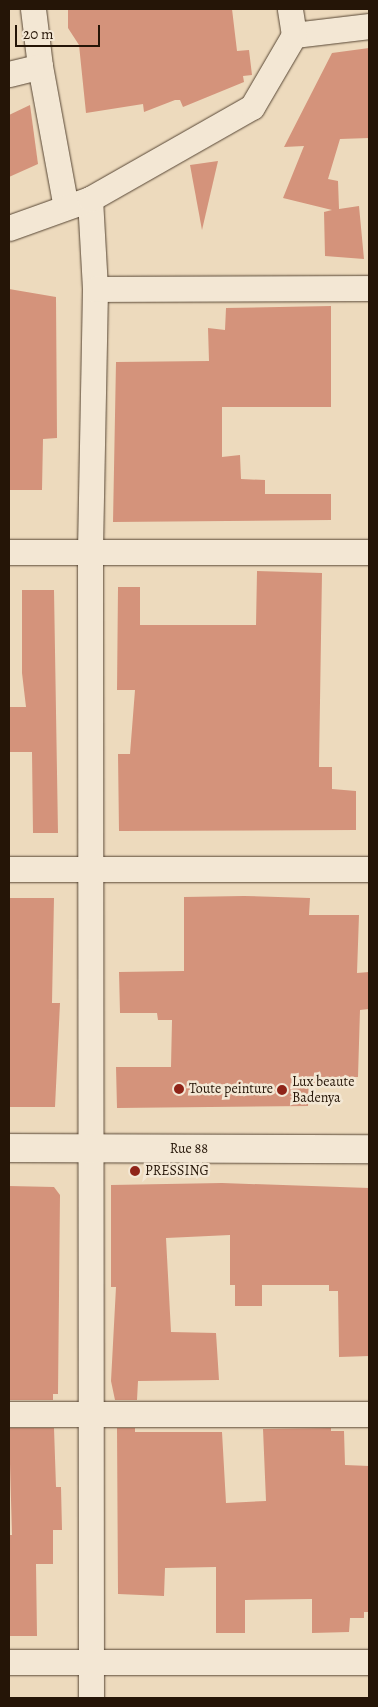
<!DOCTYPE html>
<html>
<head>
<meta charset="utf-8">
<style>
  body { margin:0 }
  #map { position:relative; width:378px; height:1707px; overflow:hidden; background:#eddabd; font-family:Alegreya,serif }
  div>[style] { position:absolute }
  .building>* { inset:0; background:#d4937b }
  .roads { filter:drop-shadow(0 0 1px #574634) drop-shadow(0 0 1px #574634) }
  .minor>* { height:25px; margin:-12.5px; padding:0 12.5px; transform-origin:12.5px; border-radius:12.5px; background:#f3e7d4 }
  .secondary>* { height:28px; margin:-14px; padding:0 14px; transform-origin:14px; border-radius:14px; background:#f3e7d4 }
  .dots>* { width:14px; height:14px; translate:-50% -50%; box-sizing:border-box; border:2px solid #f3e7d4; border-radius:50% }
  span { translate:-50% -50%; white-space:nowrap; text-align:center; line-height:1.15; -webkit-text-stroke:5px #f3e7d4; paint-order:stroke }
  .poi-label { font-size:14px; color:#251507 }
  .left { translate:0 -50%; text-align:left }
  .street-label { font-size:14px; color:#251507 }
  .frame { position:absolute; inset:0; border:10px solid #251507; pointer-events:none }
  .scale { position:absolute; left:15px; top:25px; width:85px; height:22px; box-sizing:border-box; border:2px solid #251507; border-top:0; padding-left:6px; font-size:15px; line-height:18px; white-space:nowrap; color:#251507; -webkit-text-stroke:4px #f3e7d4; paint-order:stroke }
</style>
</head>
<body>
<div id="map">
  <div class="building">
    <i style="clip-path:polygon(68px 9px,232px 9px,237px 51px,249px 50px,252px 75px,243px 76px,244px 82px,183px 107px,180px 100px,175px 100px,144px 112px,143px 104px,86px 113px,79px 45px,68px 28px)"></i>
    <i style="clip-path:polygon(369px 48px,369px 138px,340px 139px,328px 179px,338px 181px,339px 209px,359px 206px,364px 259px,325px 256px,324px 212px,332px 210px,283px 198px,304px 146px,284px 147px,332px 53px)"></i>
    <i style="clip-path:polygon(30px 105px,38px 164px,9px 177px,9px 115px)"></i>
    <i style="clip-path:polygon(218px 161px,202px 230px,190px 165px)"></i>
    <i style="clip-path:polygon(9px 289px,56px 297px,57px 438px,43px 439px,42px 490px,9px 490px)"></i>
    <i style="clip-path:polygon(331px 306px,331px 407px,222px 407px,222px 457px,240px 455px,241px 479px,265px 480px,265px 494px,331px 494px,331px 520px,113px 522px,116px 362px,209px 361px,208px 328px,225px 330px,226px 308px)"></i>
    <i style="clip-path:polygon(257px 571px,322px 573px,319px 767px,332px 767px,332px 789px,356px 791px,356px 830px,119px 831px,118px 754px,130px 754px,135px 690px,117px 690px,118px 587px,140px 587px,140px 625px,256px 625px)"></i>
    <i style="clip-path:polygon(22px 590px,54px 590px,58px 833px,33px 833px,32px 752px,9px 752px,9px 707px,26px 707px,22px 673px)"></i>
    <i style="clip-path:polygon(244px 896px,310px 898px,309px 915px,359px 915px,357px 973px,369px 972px,369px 1009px,360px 1010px,358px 1077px,321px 1077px,321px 1083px,309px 1083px,308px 1106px,117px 1108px,116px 1067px,171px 1067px,172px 1020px,158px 1020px,157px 1013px,120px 1013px,119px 972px,184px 971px,184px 897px)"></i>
    <i style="clip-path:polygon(9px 898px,54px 898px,52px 1003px,60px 1003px,55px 1107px,9px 1107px)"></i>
    <i style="clip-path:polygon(222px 1183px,369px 1188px,369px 1356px,339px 1357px,338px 1291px,329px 1291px,329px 1285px,262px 1285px,262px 1306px,235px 1306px,235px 1285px,230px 1285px,230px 1235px,166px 1238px,171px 1332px,216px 1333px,219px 1380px,138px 1381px,137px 1400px,115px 1400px,111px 1381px,116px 1287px,111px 1287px,111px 1185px)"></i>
    <i style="clip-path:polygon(9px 1186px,54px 1187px,60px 1195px,58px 1394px,53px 1394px,53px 1400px,9px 1400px)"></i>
    <i style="clip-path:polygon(9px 1428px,54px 1428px,56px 1487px,61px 1487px,62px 1530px,53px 1530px,53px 1564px,36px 1564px,37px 1636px,9px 1636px,9px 1535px,12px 1535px)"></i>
    <i style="clip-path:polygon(117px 1428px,135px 1428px,135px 1432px,222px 1432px,226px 1503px,266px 1501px,263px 1429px,331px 1428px,331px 1431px,344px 1431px,345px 1465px,369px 1466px,369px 1612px,364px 1612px,364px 1618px,350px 1618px,349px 1632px,312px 1633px,312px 1599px,245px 1600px,245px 1633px,216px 1633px,216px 1567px,165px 1568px,164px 1596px,118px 1594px)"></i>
  </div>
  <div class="roads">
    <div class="minor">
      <i style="left:33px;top:9px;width:57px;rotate:83deg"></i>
      <i style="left:40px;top:66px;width:143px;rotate:79.6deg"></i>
      <i style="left:294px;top:35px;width:76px;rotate:-6.8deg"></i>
      <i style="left:9px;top:74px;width:32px;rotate:-14deg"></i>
      <i style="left:90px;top:199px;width:90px;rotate:86.8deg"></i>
      <i style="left:95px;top:289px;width:263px;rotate:91.1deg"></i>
      <i style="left:90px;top:552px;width:1146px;rotate:89.95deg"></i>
      <i style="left:9px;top:228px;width:86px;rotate:-19.7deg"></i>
      <i style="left:90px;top:199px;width:186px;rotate:-29.6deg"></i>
      <i style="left:252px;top:107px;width:83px;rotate:-59.7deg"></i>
      <i style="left:294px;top:35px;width:26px;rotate:-99deg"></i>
      <i style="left:95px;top:289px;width:274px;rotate:-0.2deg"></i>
      <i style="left:9px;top:552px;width:360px"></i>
      <i style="left:9px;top:869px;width:360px"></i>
      <i style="left:9px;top:1414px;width:360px"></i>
      <i style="left:9px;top:1662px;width:360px"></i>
    </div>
    <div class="secondary">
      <i style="left:9px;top:1148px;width:360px;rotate:0.2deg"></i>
    </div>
  </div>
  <div class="dots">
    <i style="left:179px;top:1089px;background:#8f2418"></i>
    <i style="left:282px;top:1090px;background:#8f2418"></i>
    <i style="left:135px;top:1171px;background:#8f2418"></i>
  </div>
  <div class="poi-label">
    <span class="left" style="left:292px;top:1090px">Lux beaute<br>Badenya</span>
    <span class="left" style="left:189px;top:1089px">Toute peinture</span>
    <span class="left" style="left:145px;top:1171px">PRESSING</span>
  </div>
  <div class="street-label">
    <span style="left:189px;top:1149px">Rue 88</span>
  </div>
  <div class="frame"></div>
  <div class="scale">20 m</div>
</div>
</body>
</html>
